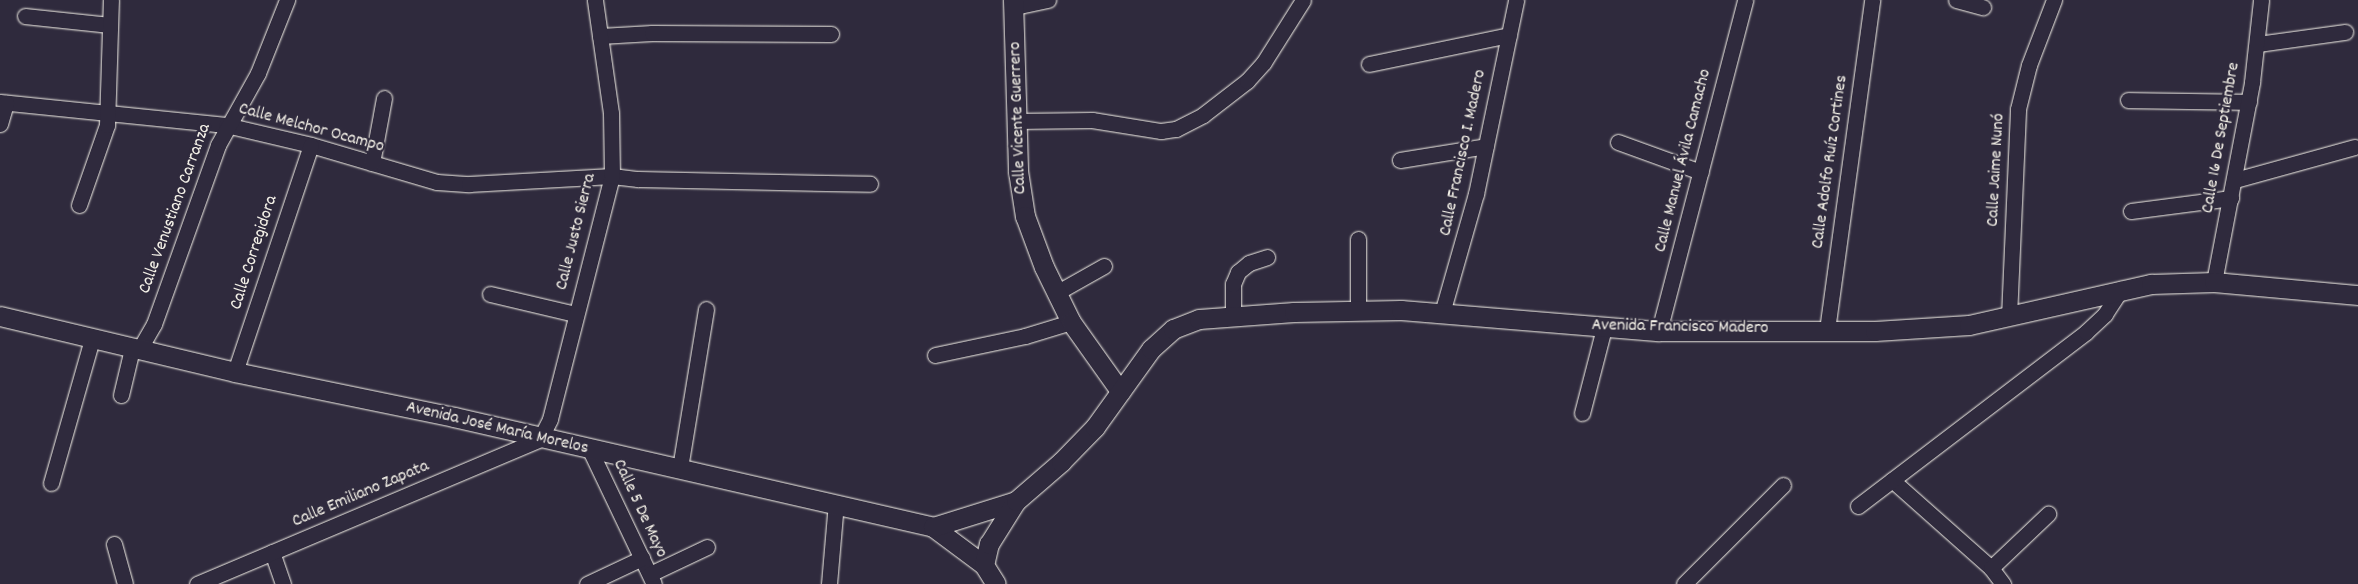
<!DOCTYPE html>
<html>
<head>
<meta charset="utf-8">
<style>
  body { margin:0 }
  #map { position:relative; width:2358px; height:584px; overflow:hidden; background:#2f2a3d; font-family:Dekko,sans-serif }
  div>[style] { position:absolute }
  .roads { filter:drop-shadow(0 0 1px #f4f1e8) drop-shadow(0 0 1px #f4f1e8) }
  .minor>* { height:15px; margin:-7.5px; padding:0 7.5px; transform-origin:7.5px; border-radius:7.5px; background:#2f2a3d }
  .tertiary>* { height:19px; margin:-9.5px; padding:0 9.5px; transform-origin:9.5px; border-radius:9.5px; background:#2f2a3d }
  span { translate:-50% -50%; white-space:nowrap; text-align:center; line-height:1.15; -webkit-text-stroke:4.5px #2f2a3d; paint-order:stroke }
  .street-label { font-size:18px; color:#f4f1e8 }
</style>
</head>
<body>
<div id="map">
  <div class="roads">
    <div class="minor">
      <i style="left:1956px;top:0;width:28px;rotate:15deg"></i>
      <i style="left:1014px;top:7px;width:35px;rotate:-12deg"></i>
      <i style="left:25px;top:16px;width:85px;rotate:6deg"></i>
      <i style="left:600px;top:36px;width:52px;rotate:-3.3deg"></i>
      <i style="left:652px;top:33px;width:179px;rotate:0.3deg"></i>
      <i style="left:2258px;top:44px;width:88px;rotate:-7.9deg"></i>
      <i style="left:1369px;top:64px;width:143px;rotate:-11.7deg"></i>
      <i style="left:2128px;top:100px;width:121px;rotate:0.9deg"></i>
      <i style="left:0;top:102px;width:227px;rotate:5.8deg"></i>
      <i style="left:226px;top:125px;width:87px;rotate:13.2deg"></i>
      <i style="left:311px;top:145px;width:131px;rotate:16.4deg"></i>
      <i style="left:437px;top:182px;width:32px;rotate:4deg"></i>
      <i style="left:469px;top:184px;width:143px;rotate:-3.2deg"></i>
      <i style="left:612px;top:176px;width:26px;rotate:7deg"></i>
      <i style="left:638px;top:179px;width:232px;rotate:1.2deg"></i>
      <i style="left:1016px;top:121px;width:76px;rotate:-0.8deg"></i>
      <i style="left:1092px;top:120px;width:70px;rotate:9.1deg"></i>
      <i style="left:1161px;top:131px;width:15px;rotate:-8deg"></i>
      <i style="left:1176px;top:129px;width:30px;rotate:-27deg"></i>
      <i style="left:1203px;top:115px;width:56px;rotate:-37.7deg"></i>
      <i style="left:1247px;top:81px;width:25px;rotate:-48deg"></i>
      <i style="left:1264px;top:62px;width:73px;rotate:-57.8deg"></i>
      <i style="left:0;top:124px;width:22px;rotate:-74deg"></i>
      <i style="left:1618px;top:142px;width:88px;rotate:19.9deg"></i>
      <i style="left:1400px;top:160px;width:87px;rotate:-9.2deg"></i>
      <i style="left:372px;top:163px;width:66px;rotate:-79.5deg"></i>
      <i style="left:2235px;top:180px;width:124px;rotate:-15.4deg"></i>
      <i style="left:79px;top:205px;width:85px;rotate:-70.7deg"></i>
      <i style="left:107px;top:125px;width:125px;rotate:-88.2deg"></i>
      <i style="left:2131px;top:211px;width:101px;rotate:-7.4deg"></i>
      <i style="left:1358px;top:239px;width:72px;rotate:90deg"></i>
      <i style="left:2214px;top:282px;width:204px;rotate:-79.2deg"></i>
      <i style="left:2252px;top:82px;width:82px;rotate:-83.7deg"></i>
      <i style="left:1056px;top:293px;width:55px;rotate:-29.4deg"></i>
      <i style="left:490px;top:294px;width:87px;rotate:13.2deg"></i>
      <i style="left:1442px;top:313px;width:124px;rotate:-74.1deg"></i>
      <i style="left:1476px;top:194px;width:198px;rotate:-78.3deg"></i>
      <i style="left:1233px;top:315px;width:31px;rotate:-90deg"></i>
      <i style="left:1233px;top:284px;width:13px;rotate:-67deg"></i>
      <i style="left:1238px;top:272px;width:14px;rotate:-39deg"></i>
      <i style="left:1249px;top:263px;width:19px;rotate:-18deg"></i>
      <i style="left:2009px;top:317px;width:208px;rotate:-87.5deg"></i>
      <i style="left:2018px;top:109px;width:45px;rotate:-76deg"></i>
      <i style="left:2029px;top:65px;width:70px;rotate:-69deg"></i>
      <i style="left:1827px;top:330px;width:333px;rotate:-82.2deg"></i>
      <i style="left:1659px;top:331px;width:342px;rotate:-75.4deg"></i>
      <i style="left:139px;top:350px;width:30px;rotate:-60deg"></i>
      <i style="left:154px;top:324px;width:190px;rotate:-70.3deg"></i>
      <i style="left:218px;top:145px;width:82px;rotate:-60.9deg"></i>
      <i style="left:258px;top:73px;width:79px;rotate:-68.3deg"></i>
      <i style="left:935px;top:355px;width:92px;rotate:-11.9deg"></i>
      <i style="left:1025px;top:336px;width:48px;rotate:-16.9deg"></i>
      <i style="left:235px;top:372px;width:239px;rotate:-71.5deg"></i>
      <i style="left:121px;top:395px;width:47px;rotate:-76.6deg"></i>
      <i style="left:1582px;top:413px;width:88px;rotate:-75.5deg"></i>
      <i style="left:590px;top:450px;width:148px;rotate:64.5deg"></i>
      <i style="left:680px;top:468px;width:161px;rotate:-80.7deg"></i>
      <i style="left:1892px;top:480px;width:132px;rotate:41.6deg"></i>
      <i style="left:1991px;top:568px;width:20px;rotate:53deg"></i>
      <i style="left:51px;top:483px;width:150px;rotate:-74.1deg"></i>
      <i style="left:1858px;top:506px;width:287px;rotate:-37.3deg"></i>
      <i style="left:2086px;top:332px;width:26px;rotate:-43deg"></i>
      <i style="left:2105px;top:314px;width:30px;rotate:-57deg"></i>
      <i style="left:114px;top:544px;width:41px;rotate:74.6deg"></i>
      <i style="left:272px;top:552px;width:34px;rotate:71deg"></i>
      <i style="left:1991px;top:568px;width:79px;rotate:-43.5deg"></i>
      <i style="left:650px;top:574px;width:63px;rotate:-25.3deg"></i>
      <i style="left:197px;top:584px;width:372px;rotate:-22.9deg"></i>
      <i style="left:540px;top:439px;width:22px;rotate:-63deg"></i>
      <i style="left:550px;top:419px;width:251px;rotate:-75.7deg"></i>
      <i style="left:612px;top:176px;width:63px;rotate:-90.9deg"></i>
      <i style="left:611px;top:113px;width:114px;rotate:-98.1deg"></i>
      <i style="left:587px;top:584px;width:61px;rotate:-25.3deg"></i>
      <i style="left:829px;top:584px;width:81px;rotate:-85.1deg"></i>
      <i style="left:1684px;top:584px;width:140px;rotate:-45deg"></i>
    </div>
    <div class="tertiary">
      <i style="left:1013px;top:0;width:171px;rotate:88.3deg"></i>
      <i style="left:1018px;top:171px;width:46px;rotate:81.2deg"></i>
      <i style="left:1025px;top:216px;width:54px;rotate:69.6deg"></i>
      <i style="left:1044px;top:267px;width:61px;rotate:63.9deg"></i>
      <i style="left:1071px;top:322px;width:85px;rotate:54.6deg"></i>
      <i style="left:0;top:316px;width:242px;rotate:13.4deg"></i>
      <i style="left:235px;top:372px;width:224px;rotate:11.6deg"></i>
      <i style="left:454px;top:417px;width:491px;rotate:12.9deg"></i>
      <i style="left:933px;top:527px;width:64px;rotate:36.7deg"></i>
      <i style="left:984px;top:565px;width:22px;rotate:58deg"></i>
      <i style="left:933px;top:527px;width:87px;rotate:-17.4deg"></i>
      <i style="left:984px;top:565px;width:22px;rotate:-77deg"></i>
      <i style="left:989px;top:544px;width:51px;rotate:-57.9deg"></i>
      <i style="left:1016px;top:501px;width:60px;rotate:-40.9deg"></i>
      <i style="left:1061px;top:462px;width:49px;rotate:-45.8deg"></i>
      <i style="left:1095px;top:427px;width:96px;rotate:-54.3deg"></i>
      <i style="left:1151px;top:349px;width:30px;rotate:-42deg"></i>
      <i style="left:1173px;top:329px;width:28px;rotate:-21deg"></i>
      <i style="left:1199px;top:319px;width:95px;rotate:-4.2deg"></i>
      <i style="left:1294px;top:312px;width:107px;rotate:-1.1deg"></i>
      <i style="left:1401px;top:310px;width:259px;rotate:4.7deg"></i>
      <i style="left:1659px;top:331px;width:216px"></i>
      <i style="left:1875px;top:331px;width:94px;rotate:-3.7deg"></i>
      <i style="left:1969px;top:325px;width:187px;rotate:-12.7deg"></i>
      <i style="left:2151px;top:284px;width:63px;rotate:-1.8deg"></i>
      <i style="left:2214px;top:282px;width:145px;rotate:5.2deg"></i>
    </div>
  </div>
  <div class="street-label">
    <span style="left:1019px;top:118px;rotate:-92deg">Calle Vicente Guerrero</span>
    <span style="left:311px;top:129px;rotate:15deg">Calle Melchor Ocampo</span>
    <span style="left:2222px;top:138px;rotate:-80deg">Calle 16 De Septiembre</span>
    <span style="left:1464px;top:153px;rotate:-78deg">Calle Francisco I. Madero</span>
    <span style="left:1684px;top:161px;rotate:-76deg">Calle Manuel Ávila Camacho</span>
    <span style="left:1831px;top:162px;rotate:-82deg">Calle Adolfo Ruíz Cortines</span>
    <span style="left:1997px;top:170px;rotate:-87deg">Calle Jaime Nunó</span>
    <span style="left:176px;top:209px;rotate:-70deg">Calle Venustiano Carranza</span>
    <span style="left:577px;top:232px;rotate:-76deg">Calle Justo Sierra</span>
    <span style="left:255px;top:253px;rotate:-72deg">Calle Corregidora</span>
    <span style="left:1680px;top:328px;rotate:1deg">Avenida Francisco Madero</span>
    <span style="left:497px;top:429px;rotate:13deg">Avenida José María Morelos</span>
    <span style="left:361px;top:495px;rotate:-23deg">Calle Emiliano Zapata</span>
    <span style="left:639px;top:509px;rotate:65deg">Calle 5 De Mayo</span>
  </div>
</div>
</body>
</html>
